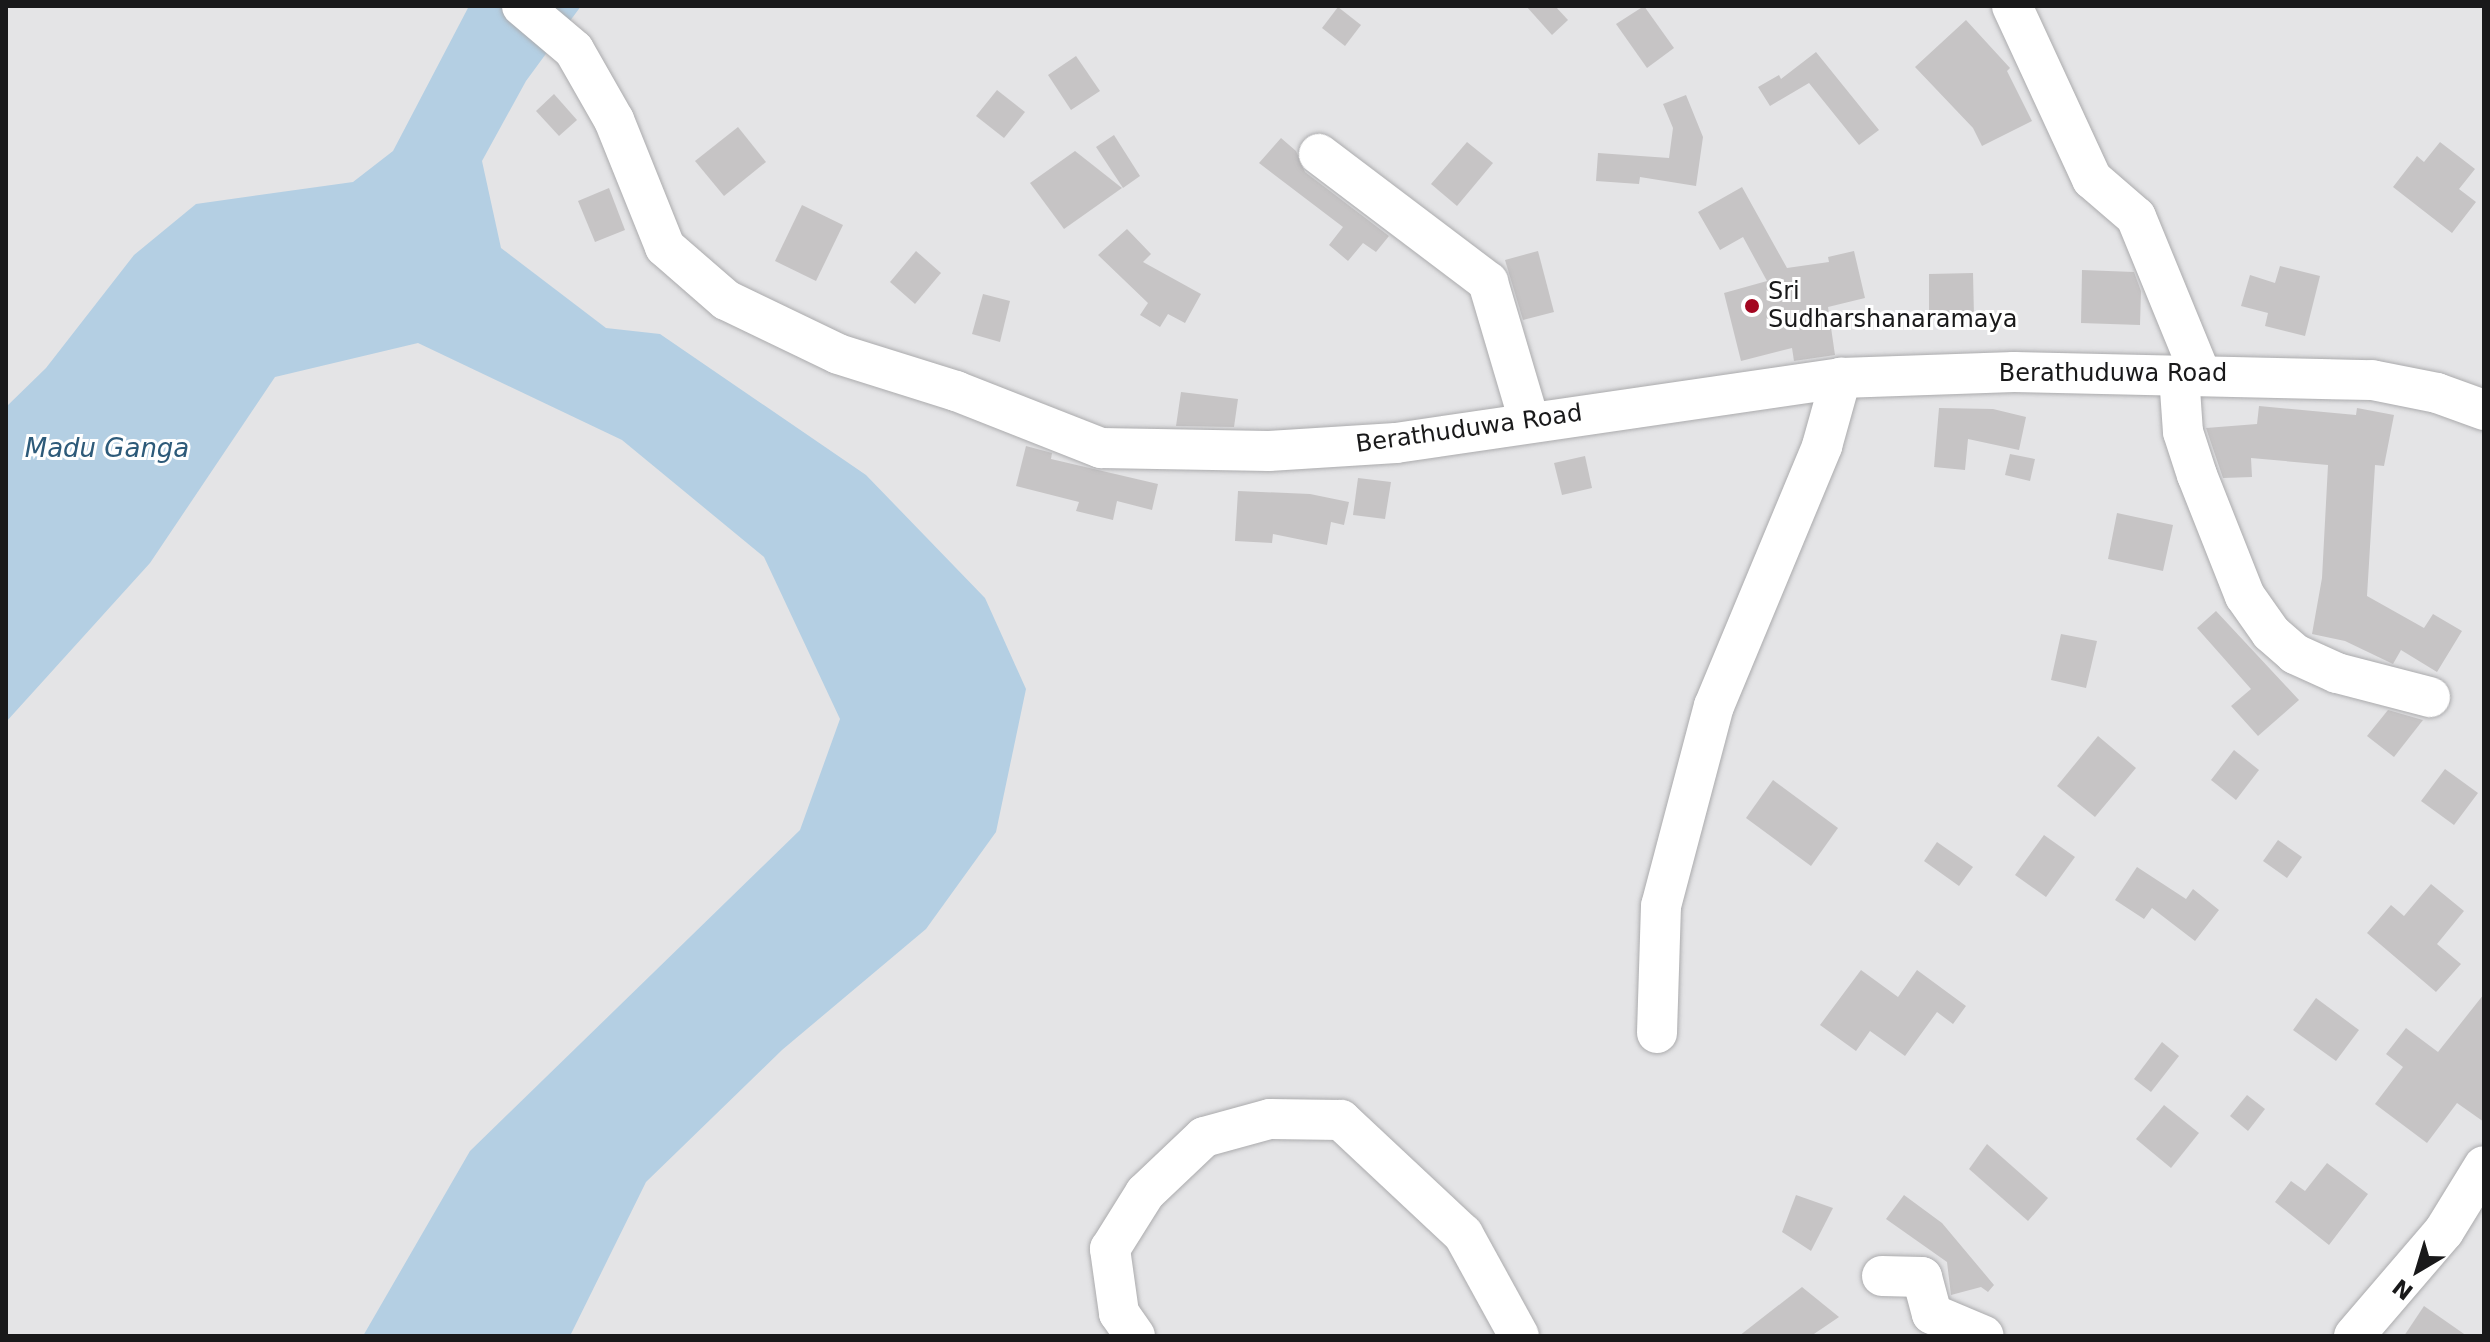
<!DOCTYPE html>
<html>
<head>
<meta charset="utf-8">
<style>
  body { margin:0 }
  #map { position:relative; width:2490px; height:1342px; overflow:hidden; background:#e4e4e6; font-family:"DejaVu Sans",sans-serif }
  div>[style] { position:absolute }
  .water>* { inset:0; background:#b4cfe3 }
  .building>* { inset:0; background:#c6c4c5 }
  .roads { filter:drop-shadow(0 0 2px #ababad) drop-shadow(0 0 2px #ababad) }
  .minor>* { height:40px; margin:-20px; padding:0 20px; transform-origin:20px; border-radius:20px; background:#fff }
  .dots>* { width:22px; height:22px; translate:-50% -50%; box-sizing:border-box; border:4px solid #fff; border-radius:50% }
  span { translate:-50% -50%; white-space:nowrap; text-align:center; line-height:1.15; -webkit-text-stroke:6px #fff; paint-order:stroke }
  .poi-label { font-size:24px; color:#19191a }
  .left { translate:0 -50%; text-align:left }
  .street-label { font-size:24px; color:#19191a }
  .water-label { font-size:26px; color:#2d5a79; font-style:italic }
  .frame { position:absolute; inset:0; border:8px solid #19191a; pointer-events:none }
  .north { position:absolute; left:2378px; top:1230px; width:80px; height:80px; -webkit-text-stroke:6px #fff; paint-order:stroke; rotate:218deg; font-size:22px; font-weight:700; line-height:32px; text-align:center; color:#19191a }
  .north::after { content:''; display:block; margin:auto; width:28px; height:36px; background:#19191a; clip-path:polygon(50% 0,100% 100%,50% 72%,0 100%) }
</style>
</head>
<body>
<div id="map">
  <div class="water">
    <i style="clip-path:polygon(469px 6px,581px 6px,526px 81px,482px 161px,501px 248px,606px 328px,660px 334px,866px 475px,985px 598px,1026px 689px,996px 832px,926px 929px,782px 1050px,646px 1182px,570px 1336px,363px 1336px,470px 1151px,800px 830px,840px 719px,764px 557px,622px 440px,418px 343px,275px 377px,150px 563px,6px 722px,6px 407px,46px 368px,134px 255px,196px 204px,353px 182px,393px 151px)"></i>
  </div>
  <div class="building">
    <i style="clip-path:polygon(1526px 6px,1555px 6px,1568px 20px,1552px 35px)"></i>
    <i style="clip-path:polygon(1644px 6px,1674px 48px,1647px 68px,1616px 24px)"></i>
    <i style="clip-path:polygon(1338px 7px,1361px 25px,1345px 46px,1322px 28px)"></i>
    <i style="clip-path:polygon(1966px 20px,2010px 68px,2007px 71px,2032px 121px,1982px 146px,1973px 128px,1915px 67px)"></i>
    <i style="clip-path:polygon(1816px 52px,1879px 130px,1859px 145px,1809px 83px,1770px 106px,1758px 87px,1779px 75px,1781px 79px)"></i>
    <i style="clip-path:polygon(1076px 56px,1100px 91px,1071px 110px,1048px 75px)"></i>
    <i style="clip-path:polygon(997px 90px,1025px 112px,1004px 138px,976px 116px)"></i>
    <i style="clip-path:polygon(554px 94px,577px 120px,559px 136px,536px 111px)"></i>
    <i style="clip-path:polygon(1686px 95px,1703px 137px,1696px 186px,1640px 177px,1639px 184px,1596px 181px,1598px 153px,1669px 158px,1673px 128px,1663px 104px)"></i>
    <i style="clip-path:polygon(738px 127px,766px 162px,724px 196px,695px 161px)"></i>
    <i style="clip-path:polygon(1114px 135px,1140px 176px,1123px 188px,1096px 147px)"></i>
    <i style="clip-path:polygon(1281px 138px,1296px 151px,1305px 172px,1389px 236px,1376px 252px,1363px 243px,1348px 261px,1329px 245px,1343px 227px,1259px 163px)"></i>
    <i style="clip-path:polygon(1467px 142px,1493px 163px,1457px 206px,1431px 184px)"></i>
    <i style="clip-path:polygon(2440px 142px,2475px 169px,2459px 189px,2476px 202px,2452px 233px,2393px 187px,2417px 156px,2424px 162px)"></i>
    <i style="clip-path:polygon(1075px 151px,1122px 188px,1064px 229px,1030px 183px)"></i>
    <i style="clip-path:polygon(1742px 187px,1787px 268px,1829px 262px,1828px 257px,1854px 251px,1865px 298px,1828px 307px,1835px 355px,1794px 361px,1792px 348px,1741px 361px,1724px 293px,1767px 281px,1743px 237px,1720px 250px,1698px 212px)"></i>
    <i style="clip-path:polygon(609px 188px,625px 230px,595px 242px,578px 201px)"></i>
    <i style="clip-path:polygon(802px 205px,843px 225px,816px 281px,775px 261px)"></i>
    <i style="clip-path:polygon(1127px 229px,1151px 254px,1143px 262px,1201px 294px,1185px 323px,1168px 314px,1160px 327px,1140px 315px,1148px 303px,1098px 255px)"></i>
    <i style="clip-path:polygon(916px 251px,941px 273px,915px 304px,890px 282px)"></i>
    <i style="clip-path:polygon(1538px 251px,1554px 312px,1523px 320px,1505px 260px)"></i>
    <i style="clip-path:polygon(2280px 266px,2320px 276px,2305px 336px,2265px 326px,2268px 313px,2241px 306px,2250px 275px,2275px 283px)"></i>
    <i style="clip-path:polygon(2082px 270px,2134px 272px,2141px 291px,2140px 325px,2081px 323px)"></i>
    <i style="clip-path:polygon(1973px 273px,1974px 317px,1929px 318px,1929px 274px)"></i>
    <i style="clip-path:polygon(983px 294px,1010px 301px,1000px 342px,972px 334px)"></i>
    <i style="clip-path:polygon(1181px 392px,1238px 399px,1234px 427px,1176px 426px)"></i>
    <i style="clip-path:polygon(2259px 406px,2356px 415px,2357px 408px,2394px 415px,2384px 466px,2375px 465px,2367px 596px,2424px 628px,2433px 614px,2462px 631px,2437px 672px,2401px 650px,2393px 664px,2345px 641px,2312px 634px,2322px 578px,2328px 465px,2251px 458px,2252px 477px,2223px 478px,2206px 428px,2257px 424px)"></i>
    <i style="clip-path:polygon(1939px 408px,1993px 409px,2026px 417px,2019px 450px,1968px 439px,1965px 470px,1934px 467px)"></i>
    <i style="clip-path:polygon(1026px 446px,1052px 453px,1051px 459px,1158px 484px,1152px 510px,1117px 501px,1113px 520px,1076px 511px,1079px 502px,1016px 486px)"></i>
    <i style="clip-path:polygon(2010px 454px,2035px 459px,2030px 481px,2005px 475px)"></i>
    <i style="clip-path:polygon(1585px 456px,1592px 488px,1562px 495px,1554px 463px)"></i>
    <i style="clip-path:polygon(1358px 478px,1391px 482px,1385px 519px,1353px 515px)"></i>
    <i style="clip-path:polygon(1238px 491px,1310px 494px,1349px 502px,1344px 525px,1331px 522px,1327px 545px,1273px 534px,1272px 543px,1235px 541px)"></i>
    <i style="clip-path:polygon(2117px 513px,2173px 525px,2163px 571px,2108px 559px)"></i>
    <i style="clip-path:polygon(2216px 611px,2299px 700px,2258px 736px,2231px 706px,2251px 689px,2197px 628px)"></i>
    <i style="clip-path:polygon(2061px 634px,2097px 641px,2086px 688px,2051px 680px)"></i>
    <i style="clip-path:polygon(2388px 710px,2423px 720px,2394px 757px,2367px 736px)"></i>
    <i style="clip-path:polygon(2098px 736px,2136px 768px,2095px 817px,2057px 786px)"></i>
    <i style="clip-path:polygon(2234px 750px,2259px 770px,2236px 800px,2211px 780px)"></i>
    <i style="clip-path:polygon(2445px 769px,2478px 793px,2454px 825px,2421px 801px)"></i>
    <i style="clip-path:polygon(1773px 780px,1838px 828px,1811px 866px,1746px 818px)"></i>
    <i style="clip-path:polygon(2044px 835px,2075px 857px,2046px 897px,2015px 875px)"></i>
    <i style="clip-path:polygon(2278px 840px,2302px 857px,2287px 878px,2263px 861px)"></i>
    <i style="clip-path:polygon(1937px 842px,1973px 867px,1959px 886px,1924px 861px)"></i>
    <i style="clip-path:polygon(2137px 867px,2186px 899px,2193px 889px,2219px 910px,2195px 941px,2152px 908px,2144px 919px,2115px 900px)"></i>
    <i style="clip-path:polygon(2431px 884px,2464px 911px,2437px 944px,2461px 964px,2436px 992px,2367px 933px,2391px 905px,2404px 916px)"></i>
    <i style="clip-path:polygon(1861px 970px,1898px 997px,1917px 970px,1966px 1006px,1953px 1024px,1937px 1012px,1905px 1056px,1870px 1031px,1856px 1051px,1820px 1025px)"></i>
    <i style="clip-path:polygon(2484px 994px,2484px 1122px,2457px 1103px,2427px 1143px,2375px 1104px,2403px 1067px,2386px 1054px,2406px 1028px,2438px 1052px)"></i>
    <i style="clip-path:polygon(2316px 998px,2359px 1030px,2336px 1061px,2293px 1030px)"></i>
    <i style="clip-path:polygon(2162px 1042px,2179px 1056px,2151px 1092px,2134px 1079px)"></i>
    <i style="clip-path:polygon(2247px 1095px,2265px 1109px,2248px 1131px,2230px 1116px)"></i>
    <i style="clip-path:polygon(2164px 1105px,2199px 1133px,2171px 1168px,2136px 1139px)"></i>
    <i style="clip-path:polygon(1987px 1144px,2048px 1198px,2028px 1221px,1969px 1169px)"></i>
    <i style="clip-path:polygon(2327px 1163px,2368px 1194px,2329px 1245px,2275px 1202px,2291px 1181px,2305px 1191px)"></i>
    <i style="clip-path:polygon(1796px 1195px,1833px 1208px,1811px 1251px,1782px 1232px)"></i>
    <i style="clip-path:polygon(1904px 1195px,1942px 1223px,1994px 1285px,1988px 1292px,1981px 1287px,1951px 1295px,1947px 1262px,1886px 1219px)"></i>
    <i style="clip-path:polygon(1802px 1287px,1839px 1317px,1811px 1336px,1739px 1336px)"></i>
    <i style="clip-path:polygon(2424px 1306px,2467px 1336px,2404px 1336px)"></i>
  </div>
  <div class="roads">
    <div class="minor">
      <i style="left:522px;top:6px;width:68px;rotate:40.2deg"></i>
      <i style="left:574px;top:50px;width:81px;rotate:60.3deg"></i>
      <i style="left:614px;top:120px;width:137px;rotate:68.1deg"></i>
      <i style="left:665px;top:247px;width:81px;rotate:41deg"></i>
      <i style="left:726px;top:300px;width:124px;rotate:25.7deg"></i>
      <i style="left:838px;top:354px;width:124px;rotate:17.4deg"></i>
      <i style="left:956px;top:391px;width:156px;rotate:21.5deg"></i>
      <i style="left:1101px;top:448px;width:168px;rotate:1deg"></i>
      <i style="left:1269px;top:451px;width:127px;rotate:-3.6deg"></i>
      <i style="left:1396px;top:443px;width:450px;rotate:-8.3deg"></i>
      <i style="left:1841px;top:378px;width:173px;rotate:-2deg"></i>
      <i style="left:2014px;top:372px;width:358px;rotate:1.3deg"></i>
      <i style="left:2372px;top:380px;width:66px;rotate:11.3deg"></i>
      <i style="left:2437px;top:393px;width:50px;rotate:19.9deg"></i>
      <i style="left:2012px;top:6px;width:191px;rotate:65.2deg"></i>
      <i style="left:2092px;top:179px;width:58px;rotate:40.8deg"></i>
      <i style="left:2136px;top:217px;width:169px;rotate:67.7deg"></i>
      <i style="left:1319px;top:154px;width:212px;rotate:37.1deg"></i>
      <i style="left:1488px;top:282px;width:144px;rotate:73.5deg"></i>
      <i style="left:2179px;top:375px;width:57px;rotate:86deg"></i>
      <i style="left:2183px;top:432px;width:45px;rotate:72deg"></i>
      <i style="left:2197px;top:475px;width:130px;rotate:68.4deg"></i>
      <i style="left:2245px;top:596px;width:45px;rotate:54.9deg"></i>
      <i style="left:2271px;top:633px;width:32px;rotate:41deg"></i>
      <i style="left:2295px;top:654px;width:46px;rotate:24.3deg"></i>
      <i style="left:2337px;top:673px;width:96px;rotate:14.5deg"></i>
      <i style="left:1657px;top:1033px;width:127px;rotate:-88.2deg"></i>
      <i style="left:1661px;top:906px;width:207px;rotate:-75.2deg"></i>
      <i style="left:1714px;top:706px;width:282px;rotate:-67.4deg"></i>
      <i style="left:1822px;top:446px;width:71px;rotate:-74.4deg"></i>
      <i style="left:1882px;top:1276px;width:40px;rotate:1.4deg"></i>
      <i style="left:1922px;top:1277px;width:38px;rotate:75deg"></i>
      <i style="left:1932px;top:1314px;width:56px;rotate:22.9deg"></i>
      <i style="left:1135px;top:1336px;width:28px;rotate:-125deg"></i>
      <i style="left:1119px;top:1313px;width:65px;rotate:-98deg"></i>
      <i style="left:1110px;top:1249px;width:66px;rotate:-58deg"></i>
      <i style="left:1145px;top:1193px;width:81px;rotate:-43.5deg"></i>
      <i style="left:1204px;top:1137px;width:68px;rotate:-15.3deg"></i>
      <i style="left:1270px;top:1119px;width:71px;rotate:0.8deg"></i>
      <i style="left:1341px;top:1120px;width:167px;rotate:43.1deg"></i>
      <i style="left:1463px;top:1234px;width:116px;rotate:61.2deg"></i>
      <i style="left:2354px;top:1336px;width:138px;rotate:-49.4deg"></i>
      <i style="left:2444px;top:1231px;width:76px;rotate:-58.4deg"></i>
    </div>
  </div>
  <div class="dots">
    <i style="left:1752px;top:306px;background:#a30620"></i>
  </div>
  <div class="poi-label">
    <span class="left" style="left:1768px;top:306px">Sri<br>Sudharshanaramaya</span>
  </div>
  <div class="street-label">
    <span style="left:2113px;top:374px">Berathuduwa Road</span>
    <span style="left:1469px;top:429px;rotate:-8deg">Berathuduwa Road</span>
  </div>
  <div class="water-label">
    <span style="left:107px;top:449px">Madu Ganga</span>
  </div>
  <div class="frame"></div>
  <div class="north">N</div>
</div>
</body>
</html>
